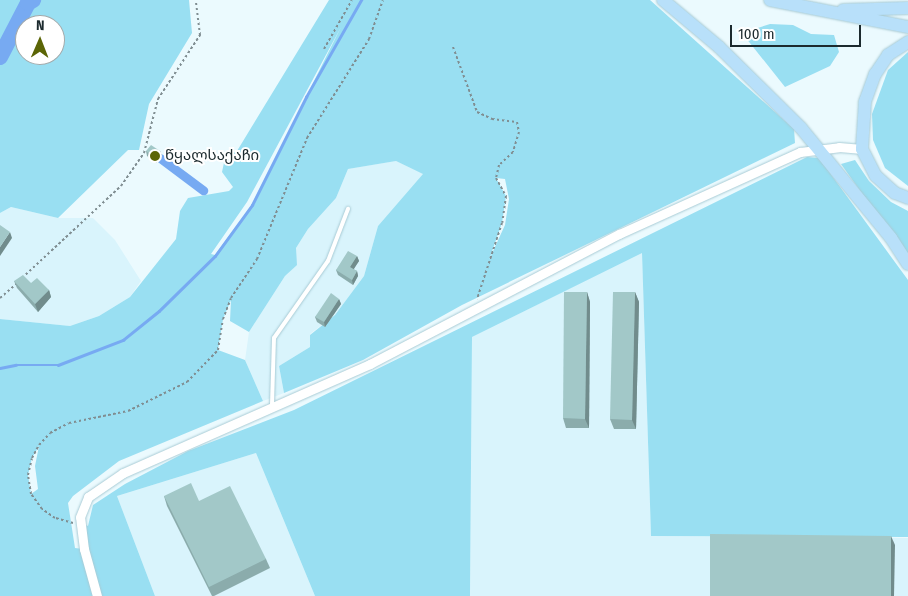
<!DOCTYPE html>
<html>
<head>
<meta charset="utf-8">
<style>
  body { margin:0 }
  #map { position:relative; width:908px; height:596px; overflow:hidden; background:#ebfafe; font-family:"Fira Sans Condensed","Noto Sans Georgian",sans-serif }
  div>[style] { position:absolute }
  .built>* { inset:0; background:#d9f4fc }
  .green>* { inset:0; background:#99dff2 }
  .stream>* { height:2.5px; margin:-1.25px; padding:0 1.25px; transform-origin:1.25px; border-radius:1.25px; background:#77aaf2 }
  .canal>* { height:9px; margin:-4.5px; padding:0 4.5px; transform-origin:4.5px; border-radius:4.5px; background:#77aaf2 }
  .river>* { height:16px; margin:-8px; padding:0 8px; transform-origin:8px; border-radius:8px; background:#77aaf2 }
  .path>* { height:2px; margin-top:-1px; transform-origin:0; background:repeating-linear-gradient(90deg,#808e92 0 2.5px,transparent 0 5px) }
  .roads { filter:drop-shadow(0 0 1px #a8cbd5) drop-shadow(0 0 1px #a8cbd5) }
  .service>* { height:4px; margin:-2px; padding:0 2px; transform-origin:2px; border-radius:2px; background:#fff }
  .tertiary>* { height:9px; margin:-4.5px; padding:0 4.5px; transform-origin:4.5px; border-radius:4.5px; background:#fff }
  .trunk>* { height:12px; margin:-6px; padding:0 6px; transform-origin:6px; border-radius:6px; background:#b8e0fa }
  .wall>* { inset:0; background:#8bacac }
  .shaded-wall>* { inset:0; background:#718c8c }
  .building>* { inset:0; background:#a2c8c8 }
  .dots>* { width:14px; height:14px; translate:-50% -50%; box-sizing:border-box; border:2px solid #fff; border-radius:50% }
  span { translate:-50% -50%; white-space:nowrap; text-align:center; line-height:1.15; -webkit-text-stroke:4px #fff; paint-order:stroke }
  .poi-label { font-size:15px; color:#1c2a2e }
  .left { translate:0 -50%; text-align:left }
  .north { position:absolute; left:15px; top:15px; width:50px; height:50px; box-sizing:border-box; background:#fff; border:1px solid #a4aaab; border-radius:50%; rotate:1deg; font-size:14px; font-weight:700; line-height:20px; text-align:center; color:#1c2a2e }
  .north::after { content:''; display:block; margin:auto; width:18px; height:22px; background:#5b6506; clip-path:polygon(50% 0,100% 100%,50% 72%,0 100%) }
  .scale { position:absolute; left:730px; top:25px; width:131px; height:22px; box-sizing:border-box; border:2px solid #1c2a2e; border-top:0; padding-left:6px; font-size:15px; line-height:18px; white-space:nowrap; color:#1c2a2e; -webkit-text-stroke:4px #fff; paint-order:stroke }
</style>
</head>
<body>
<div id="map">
  <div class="built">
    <i style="clip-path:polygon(396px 161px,424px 174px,378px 226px,364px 276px,335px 315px,310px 334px,310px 347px,279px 366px,284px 393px,263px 401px,245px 360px,249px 332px,285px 276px,296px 265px,296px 248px,308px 229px,336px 198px,348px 169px)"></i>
    <i style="clip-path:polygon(11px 207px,58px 218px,93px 218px,115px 240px,141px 281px,130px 297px,99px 316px,70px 326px,0 319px,0 213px)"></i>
    <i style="clip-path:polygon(642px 252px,651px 536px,908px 538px,908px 596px,470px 596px,472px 337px)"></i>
    <i style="clip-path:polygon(256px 453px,315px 596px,155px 596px,117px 496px)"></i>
  </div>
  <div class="green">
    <i style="clip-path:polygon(evenodd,0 0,189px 0,192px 33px,149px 104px,139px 150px,128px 150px,58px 218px,11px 207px,0 213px,0 0,25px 25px,55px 25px,55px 55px,25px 55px,25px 25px)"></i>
    <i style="clip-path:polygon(evenodd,329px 0,650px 0,794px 129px,795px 143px,462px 305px,363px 360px,284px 393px,279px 366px,310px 347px,310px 335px,335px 315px,364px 276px,378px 226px,423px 174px,396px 161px,348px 169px,336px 198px,308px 229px,296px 248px,297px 265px,285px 276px,249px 332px,230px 321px,231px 300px,223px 319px,218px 350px,245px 360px,263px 401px,119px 461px,73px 496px,68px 503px,75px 548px,83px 549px,80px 523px,88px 526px,93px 505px,125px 484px,188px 451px,294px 410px,807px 157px,819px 158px,908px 280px,908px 537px,651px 536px,642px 253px,472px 337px,470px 596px,315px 596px,256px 453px,117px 496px,155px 596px,0 596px,0 319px,70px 326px,99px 316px,130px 297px,176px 239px,180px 211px,188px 198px,229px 191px,233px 187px,222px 172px,225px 158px,237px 151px,329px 0,341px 27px,252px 205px,215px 255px,211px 254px,247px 202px,341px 27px,329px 0,496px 178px,505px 179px,509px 199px,505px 225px,489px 260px,502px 223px,506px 196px,496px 178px,329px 0,39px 446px,35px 466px,38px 489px,31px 494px,28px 475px,32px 458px,39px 446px)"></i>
    <i style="clip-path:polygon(770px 24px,793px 25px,811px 34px,834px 35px,839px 52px,830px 66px,785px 87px,742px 33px)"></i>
    <i style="clip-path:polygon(908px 52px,908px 186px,885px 168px,873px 140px,872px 114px,888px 70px)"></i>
    <i style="clip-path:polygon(855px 160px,869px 181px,891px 202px,908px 211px,908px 258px,841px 164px)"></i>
  </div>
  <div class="stream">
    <i style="left:0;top:368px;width:16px;rotate:-11deg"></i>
    <i style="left:16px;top:365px;width:42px"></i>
    <i style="left:58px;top:365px;width:70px;rotate:-21deg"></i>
    <i style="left:123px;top:340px;width:46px;rotate:-38.9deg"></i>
    <i style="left:159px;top:311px;width:78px;rotate:-44.5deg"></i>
    <i style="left:215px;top:256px;width:63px;rotate:-54deg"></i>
    <i style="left:252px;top:205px;width:121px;rotate:-63.4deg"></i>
    <i style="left:306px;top:97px;width:112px;rotate:-60.4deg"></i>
  </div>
  <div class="canal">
    <i style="left:160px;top:158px;width:54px;rotate:36.7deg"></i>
  </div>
  <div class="river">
    <i style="left:0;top:57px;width:61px;rotate:-62.6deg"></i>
    <i style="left:28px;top:3px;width:6px;rotate:-31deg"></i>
  </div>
  <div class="path">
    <i style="left:453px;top:47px;width:69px;rotate:69.7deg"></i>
    <i style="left:477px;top:112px;width:17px;rotate:25deg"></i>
    <i style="left:492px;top:119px;width:25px;rotate:7deg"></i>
    <i style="left:517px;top:122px;width:10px;rotate:79deg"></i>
    <i style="left:519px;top:132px;width:21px;rotate:107deg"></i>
    <i style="left:513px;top:152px;width:19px;rotate:137deg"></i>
    <i style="left:499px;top:165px;width:13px;rotate:103deg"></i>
    <i style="left:496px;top:178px;width:21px;rotate:61deg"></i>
    <i style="left:506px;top:196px;width:27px;rotate:98deg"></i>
    <i style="left:502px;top:223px;width:80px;rotate:108.2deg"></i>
    <i style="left:324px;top:49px;width:56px;rotate:-60.3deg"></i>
    <i style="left:22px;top:278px;width:135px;rotate:-42.9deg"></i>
    <i style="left:121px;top:186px;width:40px;rotate:-55.1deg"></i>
    <i style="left:144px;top:153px;width:56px;rotate:-75.5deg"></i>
    <i style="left:158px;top:99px;width:77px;rotate:-56.7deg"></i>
    <i style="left:200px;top:35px;width:35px;rotate:-97deg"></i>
    <i style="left:0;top:298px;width:23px;rotate:-41deg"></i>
    <i style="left:73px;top:523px;width:19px;rotate:-164deg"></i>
    <i style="left:55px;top:518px;width:16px;rotate:-145deg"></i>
    <i style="left:42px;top:509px;width:19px;rotate:-126deg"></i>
    <i style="left:31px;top:494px;width:19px;rotate:-99deg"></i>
    <i style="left:28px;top:475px;width:17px;rotate:-77deg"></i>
    <i style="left:32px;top:458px;width:15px;rotate:-62deg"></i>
    <i style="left:39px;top:445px;width:16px;rotate:-47deg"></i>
    <i style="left:50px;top:433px;width:21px;rotate:-28deg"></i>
    <i style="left:69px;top:423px;width:60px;rotate:-11.5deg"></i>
    <i style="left:128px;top:411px;width:66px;rotate:-26.2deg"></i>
    <i style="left:187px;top:382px;width:45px;rotate:-45.9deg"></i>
    <i style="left:218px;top:350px;width:31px;rotate:-81deg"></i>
    <i style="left:223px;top:319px;width:22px;rotate:-69deg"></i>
    <i style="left:231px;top:298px;width:47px;rotate:-56.3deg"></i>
    <i style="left:257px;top:259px;width:131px;rotate:-67.5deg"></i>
    <i style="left:307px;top:138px;width:117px;rotate:-57.9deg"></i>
    <i style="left:369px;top:39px;width:41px;rotate:-70.3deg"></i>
  </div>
  <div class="roads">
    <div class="service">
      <i style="left:272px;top:405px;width:67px;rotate:-88.3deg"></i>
      <i style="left:274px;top:338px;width:94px;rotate:-55deg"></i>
      <i style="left:328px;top:261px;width:56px;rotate:-69deg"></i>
    </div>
    <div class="tertiary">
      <i style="left:97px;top:596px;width:49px;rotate:-105.5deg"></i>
      <i style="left:84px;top:549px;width:32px;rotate:-97deg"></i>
      <i style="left:80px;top:517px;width:22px;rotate:-68deg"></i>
      <i style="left:88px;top:497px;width:42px;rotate:-34.4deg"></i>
      <i style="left:123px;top:473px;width:270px;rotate:-23.8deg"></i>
      <i style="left:370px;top:364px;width:281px;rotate:-27.6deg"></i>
      <i style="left:619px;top:234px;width:199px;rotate:-24.4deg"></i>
      <i style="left:800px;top:152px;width:39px;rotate:-7deg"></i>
      <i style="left:839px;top:147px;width:23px;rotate:5deg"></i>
    </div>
    <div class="trunk">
      <i style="left:663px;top:0;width:73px;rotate:40deg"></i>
      <i style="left:719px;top:47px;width:115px;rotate:44.6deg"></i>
      <i style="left:801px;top:128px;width:142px;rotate:50.7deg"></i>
      <i style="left:891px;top:238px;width:31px;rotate:57deg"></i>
      <i style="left:770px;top:0;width:141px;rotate:11.1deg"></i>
      <i style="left:843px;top:10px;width:65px;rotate:-1.8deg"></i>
      <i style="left:908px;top:42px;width:24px;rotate:147deg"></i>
      <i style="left:888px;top:55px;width:23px;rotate:124deg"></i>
      <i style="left:875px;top:74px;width:30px;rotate:110deg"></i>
      <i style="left:865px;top:102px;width:47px;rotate:93.7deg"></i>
      <i style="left:862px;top:149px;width:30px;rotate:63deg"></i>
      <i style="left:876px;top:176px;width:25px;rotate:42deg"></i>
      <i style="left:895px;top:193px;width:14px;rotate:21deg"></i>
    </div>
  </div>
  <div class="wall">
    <i style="clip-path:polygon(146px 151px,160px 151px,162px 156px,156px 163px,147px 156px)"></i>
    <i style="clip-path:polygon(357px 256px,359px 261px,353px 269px,357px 271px,358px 276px,353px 285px,338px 275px,336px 270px)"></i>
    <i style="clip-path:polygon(14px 281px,31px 283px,49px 290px,51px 297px,38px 312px,17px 288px)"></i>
    <i style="clip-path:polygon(587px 292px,590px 302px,589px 428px,566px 428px,563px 418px)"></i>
    <i style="clip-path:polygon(635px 292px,639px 302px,636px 429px,614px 429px,610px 419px)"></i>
    <i style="clip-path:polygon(339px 299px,341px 304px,325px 327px,317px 322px,315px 317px)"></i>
    <i style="clip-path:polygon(164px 496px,199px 501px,266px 559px,270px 568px,214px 596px,212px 596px,167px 506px)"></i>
  </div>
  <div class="shaded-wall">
    <i style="clip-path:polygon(160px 151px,162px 156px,156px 163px,154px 158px)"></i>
    <i style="clip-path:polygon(10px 232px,12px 238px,0 256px,0 247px)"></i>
    <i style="clip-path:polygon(357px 256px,359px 261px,352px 272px,350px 267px)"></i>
    <i style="clip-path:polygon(357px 271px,358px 276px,353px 285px,352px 280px)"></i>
    <i style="clip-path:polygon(49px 290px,51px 297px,38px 312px,35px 304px)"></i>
    <i style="clip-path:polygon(587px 292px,590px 302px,589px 428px,585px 419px)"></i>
    <i style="clip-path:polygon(635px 292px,639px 302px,636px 429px,632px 420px)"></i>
    <i style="clip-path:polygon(339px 299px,341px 304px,325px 327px,324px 322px)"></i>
    <i style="clip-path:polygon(891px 536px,895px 545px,894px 596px,891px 596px)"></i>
  </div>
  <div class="building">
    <i style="clip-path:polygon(151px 145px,160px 151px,154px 158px,146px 151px)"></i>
    <i style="clip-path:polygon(0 225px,10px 232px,0 247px)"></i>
    <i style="clip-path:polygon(348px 251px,357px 256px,350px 267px,357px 271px,352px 280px,336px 270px)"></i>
    <i style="clip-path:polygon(23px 275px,31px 283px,37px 278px,49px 290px,35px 304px,14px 281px)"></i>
    <i style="clip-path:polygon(564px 292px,587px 292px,585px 419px,563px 418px)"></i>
    <i style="clip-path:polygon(613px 292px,635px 292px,632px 420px,610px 419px)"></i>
    <i style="clip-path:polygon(331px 293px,339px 299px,324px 322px,315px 317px)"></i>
    <i style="clip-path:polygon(191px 483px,199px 501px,230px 486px,266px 559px,209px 587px,164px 496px)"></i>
    <i style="clip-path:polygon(710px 534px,891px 536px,891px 596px,710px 596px)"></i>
  </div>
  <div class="dots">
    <i style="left:155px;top:156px;background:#5b6506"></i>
  </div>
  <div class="poi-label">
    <span class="left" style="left:165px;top:156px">წყალსაქაჩი</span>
  </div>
  <div class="north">N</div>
  <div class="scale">100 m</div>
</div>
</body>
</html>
